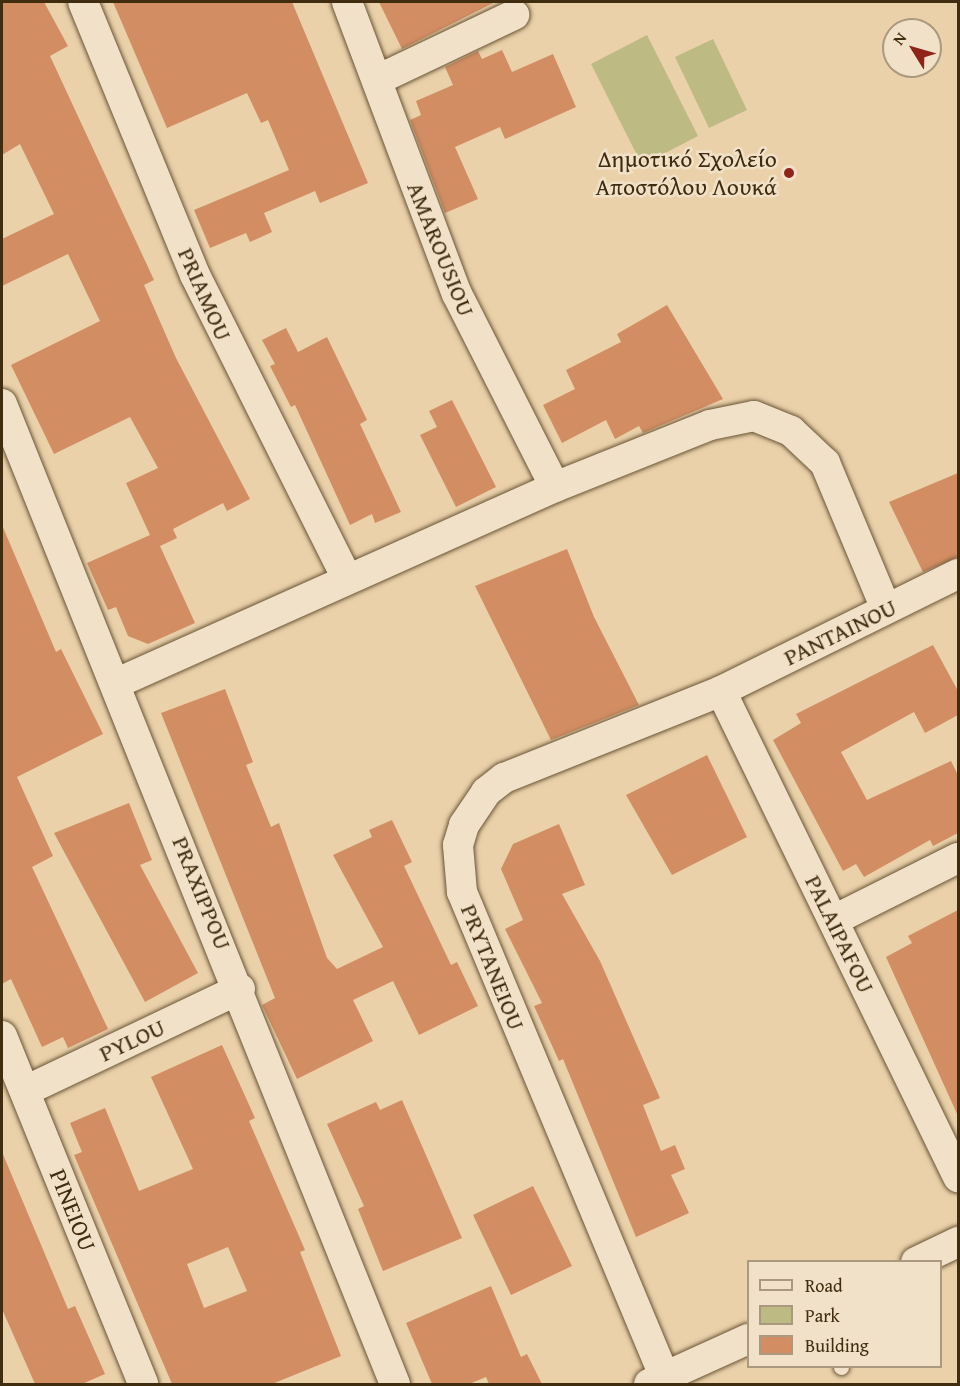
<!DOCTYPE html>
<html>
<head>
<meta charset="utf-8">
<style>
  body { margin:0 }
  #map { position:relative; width:960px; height:1386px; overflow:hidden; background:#ead1aa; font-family:"Gentium Book Plus",serif }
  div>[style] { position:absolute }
  .green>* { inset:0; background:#bdba84 }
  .building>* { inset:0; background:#d28d63 }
  .roads { filter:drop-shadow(0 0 2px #6a5536) drop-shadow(0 0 2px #6a5536) }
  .service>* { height:15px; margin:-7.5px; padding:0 7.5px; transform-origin:7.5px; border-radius:7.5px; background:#f1e1c8 }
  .minor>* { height:30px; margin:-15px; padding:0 15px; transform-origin:15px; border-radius:15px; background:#f1e1c8 }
  .dots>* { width:16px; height:16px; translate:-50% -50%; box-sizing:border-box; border:3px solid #f1e1c8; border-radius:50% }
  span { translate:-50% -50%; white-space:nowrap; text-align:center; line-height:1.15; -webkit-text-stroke:5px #f1e1c8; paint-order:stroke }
  .poi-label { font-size:24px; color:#402c0f }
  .right { translate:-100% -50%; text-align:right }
  .street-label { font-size:24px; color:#402c0f }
  .frame { position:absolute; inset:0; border:3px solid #402c0f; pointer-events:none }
  .legend { position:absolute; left:747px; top:1260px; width:195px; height:108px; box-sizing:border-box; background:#f1e1c8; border:2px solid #aa997e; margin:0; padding:8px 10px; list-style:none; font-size:18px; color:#402c0f }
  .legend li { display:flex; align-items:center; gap:12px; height:30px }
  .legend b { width:30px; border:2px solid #aa997e }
  .north { position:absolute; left:882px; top:18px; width:60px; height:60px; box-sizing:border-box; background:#f1e1c8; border:2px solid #aa997e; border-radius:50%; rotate:307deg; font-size:16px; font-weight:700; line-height:24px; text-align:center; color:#402c0f }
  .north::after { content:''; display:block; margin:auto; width:21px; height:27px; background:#8f2418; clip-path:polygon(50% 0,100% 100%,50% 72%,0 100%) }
</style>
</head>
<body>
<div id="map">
  <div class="green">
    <i style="clip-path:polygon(647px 35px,698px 136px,642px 165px,591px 64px)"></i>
    <i style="clip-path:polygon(713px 39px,747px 110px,709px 128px,675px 57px)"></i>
  </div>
  <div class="building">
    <i style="clip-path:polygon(2px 2px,44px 2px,68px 46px,50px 56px,154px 280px,144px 285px,176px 358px,250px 499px,227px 511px,223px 503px,173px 529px,177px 538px,160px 546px,195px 623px,148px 644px,128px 636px,116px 607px,108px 610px,87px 563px,150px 535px,126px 483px,158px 468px,130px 417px,54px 454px,11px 365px,100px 321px,68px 254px,2px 286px,2px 239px,54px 214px,20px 144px,2px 155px)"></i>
    <i style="clip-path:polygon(113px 2px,292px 2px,368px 183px,320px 203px,315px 191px,264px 213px,272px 232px,250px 242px,246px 233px,210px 248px,194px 210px,289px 170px,268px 120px,261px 123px,247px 93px,167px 128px)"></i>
    <i style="clip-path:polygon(379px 2px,495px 2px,402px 49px)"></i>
    <i style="clip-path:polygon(502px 50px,512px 72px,553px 54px,576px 107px,505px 139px,500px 127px,455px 147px,478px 199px,445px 213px,410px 120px,421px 115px,416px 101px,453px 85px,445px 67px,478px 51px,482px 59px)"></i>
    <i style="clip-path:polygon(667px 305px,723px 399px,643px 433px,639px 426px,615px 439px,606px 420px,562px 443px,543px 405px,575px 389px,566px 370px,621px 342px,617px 334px)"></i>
    <i style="clip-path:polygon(286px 328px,298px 352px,327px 337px,367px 420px,360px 424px,401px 512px,375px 523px,372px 514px,350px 525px,295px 405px,291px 407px,270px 366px,275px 364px,262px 340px)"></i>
    <i style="clip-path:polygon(452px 400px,496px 487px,456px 507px,420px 435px,437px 427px,429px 411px)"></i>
    <i style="clip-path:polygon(958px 473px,958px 557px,923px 572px,889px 502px)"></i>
    <i style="clip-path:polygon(2px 525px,56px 652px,61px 649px,103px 734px,17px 777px,53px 856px,32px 867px,108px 1029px,68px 1048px,63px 1037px,42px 1047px,11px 979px,2px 984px)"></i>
    <i style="clip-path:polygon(567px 549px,594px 617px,639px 705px,551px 740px,475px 586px)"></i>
    <i style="clip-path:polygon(933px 645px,958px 691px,958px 715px,925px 733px,914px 712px,841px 752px,867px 800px,951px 761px,958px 775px,958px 833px,933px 846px,930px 840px,864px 877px,856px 864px,843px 871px,773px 740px,801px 723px,796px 714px)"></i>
    <i style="clip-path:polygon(225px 689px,253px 762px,246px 765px,271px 827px,279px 823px,327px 958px,337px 969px,383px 947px,333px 855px,372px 837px,369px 830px,392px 820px,412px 862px,404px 866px,451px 965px,457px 962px,478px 1006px,419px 1035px,393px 981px,353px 1000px,373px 1041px,297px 1079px,262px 1005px,275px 998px,161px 713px)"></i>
    <i style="clip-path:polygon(707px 755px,747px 837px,672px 875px,626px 795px)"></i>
    <i style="clip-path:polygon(129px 803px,152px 860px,140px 865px,198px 973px,145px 1002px,54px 833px)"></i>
    <i style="clip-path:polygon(559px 824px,585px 885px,562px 894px,600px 961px,660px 1098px,643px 1105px,661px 1151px,675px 1145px,685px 1169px,671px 1175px,689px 1213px,636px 1237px,563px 1059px,559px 1061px,534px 1006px,542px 1003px,505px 929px,523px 920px,501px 869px,513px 844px)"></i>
    <i style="clip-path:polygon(958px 910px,958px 1116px,886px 957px,912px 943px,908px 936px)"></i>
    <i style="clip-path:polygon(evenodd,222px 1045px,255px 1118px,249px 1121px,305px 1250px,300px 1252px,341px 1356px,272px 1384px,172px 1384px,74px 1155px,82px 1152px,70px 1123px,105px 1108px,139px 1191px,193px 1169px,151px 1077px,222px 1045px,228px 1247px,247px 1291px,204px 1308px,187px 1264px,228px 1247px)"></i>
    <i style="clip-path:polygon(402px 1100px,462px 1238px,383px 1271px,358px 1209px,364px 1206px,327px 1124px,376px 1102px,380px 1110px)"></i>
    <i style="clip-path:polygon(2px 1152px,68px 1309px,75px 1306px,105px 1374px,82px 1384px,35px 1384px,2px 1309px)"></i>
    <i style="clip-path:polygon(533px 1186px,572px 1266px,511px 1295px,473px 1215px)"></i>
    <i style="clip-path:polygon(491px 1286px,521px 1357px,527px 1354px,542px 1384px,489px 1384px,486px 1377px,469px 1384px,432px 1384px,406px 1323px)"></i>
  </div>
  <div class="roads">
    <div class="service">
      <i style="left:841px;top:1366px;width:1px;rotate:90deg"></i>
    </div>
    <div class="minor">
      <i style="left:83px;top:2px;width:295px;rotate:67.7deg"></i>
      <i style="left:195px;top:275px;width:338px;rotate:63.4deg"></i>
      <i style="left:347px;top:2px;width:312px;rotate:69.4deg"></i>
      <i style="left:457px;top:294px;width:216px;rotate:63.1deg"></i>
      <i style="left:377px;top:80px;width:152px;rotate:-25.4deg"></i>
      <i style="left:2px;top:404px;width:1056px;rotate:68.15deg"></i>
      <i style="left:117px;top:683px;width:480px;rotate:-24.1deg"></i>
      <i style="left:555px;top:487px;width:167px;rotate:-21.8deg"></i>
      <i style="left:710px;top:425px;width:45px;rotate:-11.6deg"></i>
      <i style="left:754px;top:416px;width:40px;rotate:22deg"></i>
      <i style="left:791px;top:431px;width:47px;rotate:43.3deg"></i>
      <i style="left:825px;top:463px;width:158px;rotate:67.3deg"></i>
      <i style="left:721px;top:691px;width:541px;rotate:64deg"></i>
      <i style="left:834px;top:920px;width:139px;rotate:-26.6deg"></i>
      <i style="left:2px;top:1036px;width:375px;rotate:67.9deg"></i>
      <i style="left:25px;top:1091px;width:238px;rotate:-25.4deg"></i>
      <i style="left:916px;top:1262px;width:47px;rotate:-25.5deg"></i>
      <i style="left:665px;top:1378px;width:527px;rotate:-112.67deg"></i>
      <i style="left:462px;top:892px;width:47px;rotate:-94.9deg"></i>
      <i style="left:458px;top:845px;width:21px;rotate:-73deg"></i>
      <i style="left:464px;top:825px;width:40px;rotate:-56deg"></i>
      <i style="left:486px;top:792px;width:23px;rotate:-38deg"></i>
      <i style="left:504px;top:778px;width:234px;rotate:-21.8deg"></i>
      <i style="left:721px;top:691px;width:264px;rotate:-26.3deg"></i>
      <i style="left:649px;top:1384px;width:109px;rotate:-24.4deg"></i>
    </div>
  </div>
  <div class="dots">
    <i style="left:789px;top:173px;background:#8f2418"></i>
  </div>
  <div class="poi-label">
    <span class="right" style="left:777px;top:173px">Δημοτικό Σχολείο<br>Αποστόλου Λουκά</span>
  </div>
  <div class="street-label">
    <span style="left:441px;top:249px;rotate:68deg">AMAROUSIOU</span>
    <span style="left:205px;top:294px;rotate:66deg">PRIAMOU</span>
    <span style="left:840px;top:632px;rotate:-26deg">PANTAINOU</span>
    <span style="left:202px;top:893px;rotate:68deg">PRAXIPPOU</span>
    <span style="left:840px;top:934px;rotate:64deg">PALAIPAFOU</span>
    <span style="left:493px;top:967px;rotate:68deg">PRYTANEIOU</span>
    <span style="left:132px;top:1040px;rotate:-25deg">PYLOU</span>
    <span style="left:73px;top:1210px;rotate:68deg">PINEIOU</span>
  </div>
  <div class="frame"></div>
  <ul class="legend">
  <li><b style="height:8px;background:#f1e1c8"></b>Road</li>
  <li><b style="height:16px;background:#bdba84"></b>Park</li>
  <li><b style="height:16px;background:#d28d63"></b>Building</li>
  </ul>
  <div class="north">N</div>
</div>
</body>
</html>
